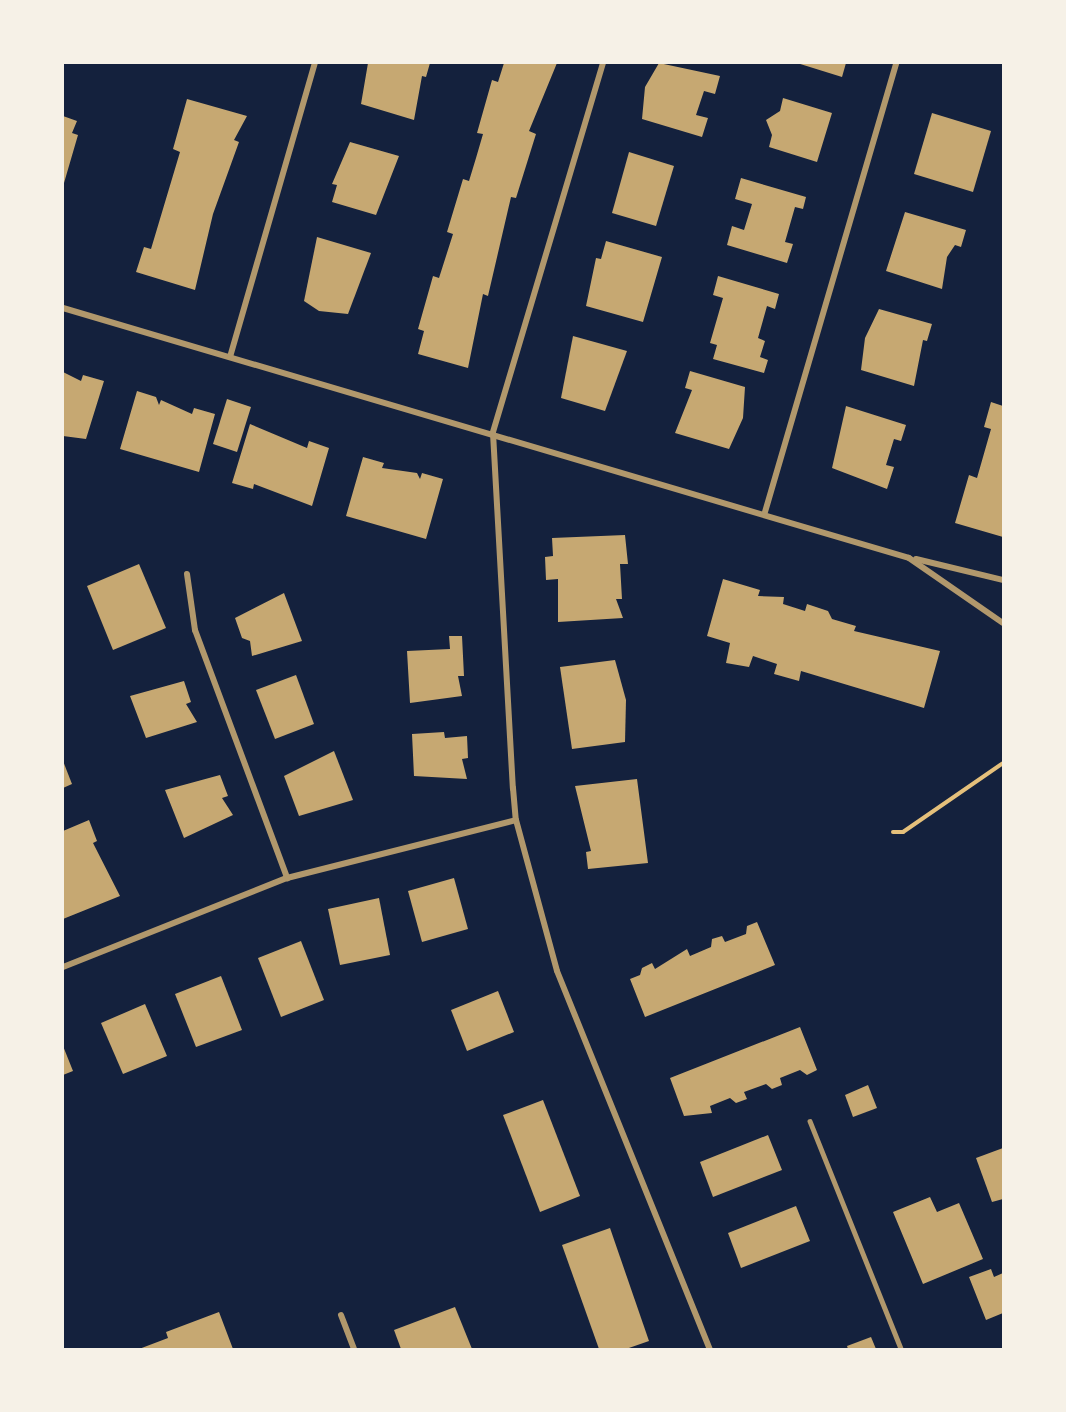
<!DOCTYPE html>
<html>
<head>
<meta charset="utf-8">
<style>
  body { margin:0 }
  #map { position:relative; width:1066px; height:1412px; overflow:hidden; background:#14213d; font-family:"Work Sans",sans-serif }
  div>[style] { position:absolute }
  .building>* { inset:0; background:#c6a872 }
  .path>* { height:4px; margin:-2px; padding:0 2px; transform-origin:2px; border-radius:2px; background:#e5c07b }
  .service>* { height:4.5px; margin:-2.25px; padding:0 2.25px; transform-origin:2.25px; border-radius:2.25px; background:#b1986c }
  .minor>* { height:6px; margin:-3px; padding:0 3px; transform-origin:3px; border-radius:3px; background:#b1986c }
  span { translate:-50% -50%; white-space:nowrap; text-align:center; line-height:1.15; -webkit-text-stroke:4.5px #f6f1e7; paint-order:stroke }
  .frame { position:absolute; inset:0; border:64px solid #f6f1e7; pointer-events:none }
</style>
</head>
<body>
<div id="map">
  <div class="building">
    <i style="clip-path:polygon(368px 63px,430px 63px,426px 77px,422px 76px,414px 120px,361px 104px)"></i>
    <i style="clip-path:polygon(504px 63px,557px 63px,529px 131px,536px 134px,516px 198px,511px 197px,488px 296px,483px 294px,468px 368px,418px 354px,424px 331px,418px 329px,433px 276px,439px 278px,453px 234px,447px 232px,463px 179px,469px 181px,476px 158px,483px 134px,477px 133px,492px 80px,498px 82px)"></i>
    <i style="clip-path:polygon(659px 63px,720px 76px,715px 94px,704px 91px,696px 115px,708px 118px,702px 137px,642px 119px,645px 87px)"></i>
    <i style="clip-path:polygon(797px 63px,846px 63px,842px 77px)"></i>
    <i style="clip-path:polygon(783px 98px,832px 113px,817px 162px,769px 147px,772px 135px,766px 120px,780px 111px)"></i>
    <i style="clip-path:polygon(187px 99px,247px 116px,234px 140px,239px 142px,213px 214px,195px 290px,136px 272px,144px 247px,151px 249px,180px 152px,173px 149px)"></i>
    <i style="clip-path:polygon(932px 113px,991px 131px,973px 192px,914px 174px)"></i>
    <i style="clip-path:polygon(63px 116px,77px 121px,72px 133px,78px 135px,64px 183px)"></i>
    <i style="clip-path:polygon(350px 142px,399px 156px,376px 215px,332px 202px,337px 185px,332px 184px)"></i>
    <i style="clip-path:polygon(629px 152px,674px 166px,656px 226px,612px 213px)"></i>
    <i style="clip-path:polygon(741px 178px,806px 197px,803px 209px,795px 207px,785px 242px,793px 244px,787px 263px,727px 245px,732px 226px,744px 230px,752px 204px,735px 199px)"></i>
    <i style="clip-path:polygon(905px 212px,966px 230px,961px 247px,955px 245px,947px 257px,942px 289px,886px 271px)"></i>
    <i style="clip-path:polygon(317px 237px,371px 253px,348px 314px,319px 311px,304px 301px)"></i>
    <i style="clip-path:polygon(606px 241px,662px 257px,643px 322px,586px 306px,596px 258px,601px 259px)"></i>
    <i style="clip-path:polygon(718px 276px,779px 294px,775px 309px,767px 306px,758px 338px,765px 341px,760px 357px,768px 360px,764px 373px,713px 359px,717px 345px,710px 343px,723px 298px,713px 295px)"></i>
    <i style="clip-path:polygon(879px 309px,932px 324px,927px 341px,923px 340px,914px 386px,861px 370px,865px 338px)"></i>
    <i style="clip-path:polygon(573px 336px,627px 351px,605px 411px,561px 398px)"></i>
    <i style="clip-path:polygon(690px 371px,745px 387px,743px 418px,729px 449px,675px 433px,692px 390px,685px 388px)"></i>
    <i style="clip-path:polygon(63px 372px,81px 381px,83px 375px,104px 381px,86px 439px,63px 436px)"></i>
    <i style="clip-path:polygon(137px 391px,156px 397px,159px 405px,161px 400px,192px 414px,194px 408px,215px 414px,199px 472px,120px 449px)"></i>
    <i style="clip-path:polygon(227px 399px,251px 407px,237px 452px,213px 444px)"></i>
    <i style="clip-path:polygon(991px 402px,1003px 406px,1003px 537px,955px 523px,969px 475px,977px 478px,991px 429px,984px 427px)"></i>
    <i style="clip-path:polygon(846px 406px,906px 425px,901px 441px,894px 439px,886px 465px,894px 467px,887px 489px,832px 468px)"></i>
    <i style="clip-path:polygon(250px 424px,307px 448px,309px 441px,329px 448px,312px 506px,254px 484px,253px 489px,232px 483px)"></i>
    <i style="clip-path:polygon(363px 457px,384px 463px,382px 468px,417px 473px,420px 479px,422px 473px,443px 479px,426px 539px,346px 516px)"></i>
    <i style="clip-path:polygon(625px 535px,628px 564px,620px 564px,622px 599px,616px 599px,623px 618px,558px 622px,558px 579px,546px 580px,545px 557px,553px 556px,552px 538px)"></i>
    <i style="clip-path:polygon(139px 564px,166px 628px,113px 650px,87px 586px)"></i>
    <i style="clip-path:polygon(723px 579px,760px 590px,758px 596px,784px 597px,783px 604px,805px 611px,807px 604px,828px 611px,832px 619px,856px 626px,854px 631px,940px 651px,924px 708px,801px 671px,799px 681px,774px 674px,777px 664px,753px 656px,749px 667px,726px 663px,730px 643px,707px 636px)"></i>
    <i style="clip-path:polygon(284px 593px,302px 641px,252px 656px,250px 641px,242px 638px,235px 618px)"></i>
    <i style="clip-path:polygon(449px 636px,462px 636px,464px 676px,458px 676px,462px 696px,410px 703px,407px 651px,450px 649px)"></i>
    <i style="clip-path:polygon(615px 660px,626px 700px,625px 742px,572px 749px,560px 667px)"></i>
    <i style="clip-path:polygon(296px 675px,314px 724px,275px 739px,256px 690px)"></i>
    <i style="clip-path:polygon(184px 681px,191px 702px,186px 704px,197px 722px,146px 738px,130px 696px)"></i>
    <i style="clip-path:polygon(444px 732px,445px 738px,467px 736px,468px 758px,462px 759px,467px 779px,414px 776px,412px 734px)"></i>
    <i style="clip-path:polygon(334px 751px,353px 800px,299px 816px,284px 776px)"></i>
    <i style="clip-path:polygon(63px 761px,72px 784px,63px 788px)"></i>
    <i style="clip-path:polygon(220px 775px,228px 796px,222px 798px,233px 815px,184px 838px,165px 790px)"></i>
    <i style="clip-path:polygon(637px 779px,648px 863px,588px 869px,586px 852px,591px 851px,575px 786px)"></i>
    <i style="clip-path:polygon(89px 820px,97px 841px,93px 843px,120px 896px,63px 919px,63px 831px)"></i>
    <i style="clip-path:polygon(454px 878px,468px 929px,422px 942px,408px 891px)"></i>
    <i style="clip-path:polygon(379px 898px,390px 955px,340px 965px,328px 909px)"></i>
    <i style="clip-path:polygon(757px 922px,775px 965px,645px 1017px,630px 979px,640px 975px,642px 968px,652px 963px,655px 969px,687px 949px,690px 956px,711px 947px,712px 939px,722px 936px,725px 942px,746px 934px,747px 926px)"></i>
    <i style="clip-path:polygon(301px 941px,324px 1000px,281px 1017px,258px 958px)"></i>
    <i style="clip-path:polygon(221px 976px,242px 1030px,196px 1047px,175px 994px)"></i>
    <i style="clip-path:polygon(498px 991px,514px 1032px,467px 1051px,451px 1010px)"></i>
    <i style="clip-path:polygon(145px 1004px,167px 1056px,123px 1074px,101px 1023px)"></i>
    <i style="clip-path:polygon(800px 1027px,817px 1070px,807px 1075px,800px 1070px,780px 1078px,782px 1085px,772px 1089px,766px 1084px,744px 1092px,747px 1099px,736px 1103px,730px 1098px,710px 1106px,712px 1113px,684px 1116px,670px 1078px)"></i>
    <i style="clip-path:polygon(63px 1046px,73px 1071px,63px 1075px)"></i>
    <i style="clip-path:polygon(868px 1085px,877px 1108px,853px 1117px,845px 1095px)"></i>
    <i style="clip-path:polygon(543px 1100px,580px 1196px,540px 1212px,503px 1115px)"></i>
    <i style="clip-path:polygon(768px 1135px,782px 1170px,713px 1197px,700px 1162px)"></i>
    <i style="clip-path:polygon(1003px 1148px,1003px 1199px,992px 1202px,976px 1158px)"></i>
    <i style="clip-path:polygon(930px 1197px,937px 1212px,959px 1203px,983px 1259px,923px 1284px,893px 1212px)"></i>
    <i style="clip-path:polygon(796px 1206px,810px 1241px,741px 1268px,728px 1233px)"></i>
    <i style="clip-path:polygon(610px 1228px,649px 1341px,626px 1349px,599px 1349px,562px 1245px)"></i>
    <i style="clip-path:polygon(991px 1269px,994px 1277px,1003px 1273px,1003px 1313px,986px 1320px,969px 1277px)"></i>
    <i style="clip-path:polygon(455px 1307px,472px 1349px,401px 1349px,394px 1330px)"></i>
    <i style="clip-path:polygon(219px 1312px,233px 1349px,139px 1349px,168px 1338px,166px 1332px)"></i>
    <i style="clip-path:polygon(871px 1337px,876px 1349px,848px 1349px,847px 1346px)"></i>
  </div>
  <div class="path">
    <i style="left:893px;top:832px;width:10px"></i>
    <i style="left:903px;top:832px;width:121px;rotate:-34.6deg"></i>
  </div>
  <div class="service">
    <i style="left:810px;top:1121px;width:245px;rotate:68.2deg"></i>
  </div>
  <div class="minor">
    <i style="left:603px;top:63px;width:386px;rotate:106.6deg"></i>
    <i style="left:493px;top:433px;width:356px;rotate:86.8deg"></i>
    <i style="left:513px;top:788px;width:32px;rotate:85deg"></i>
    <i style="left:516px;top:820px;width:156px;rotate:74.8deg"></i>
    <i style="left:557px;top:971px;width:408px;rotate:68deg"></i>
    <i style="left:63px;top:308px;width:882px;rotate:16.46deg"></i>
    <i style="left:909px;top:558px;width:114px;rotate:34.7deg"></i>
    <i style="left:230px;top:357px;width:306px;rotate:-73.9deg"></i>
    <i style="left:765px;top:512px;width:468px;rotate:-73.7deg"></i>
    <i style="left:916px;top:559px;width:89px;rotate:13.6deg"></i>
    <i style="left:187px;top:574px;width:57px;rotate:81.9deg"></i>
    <i style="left:195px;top:630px;width:265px;rotate:69.6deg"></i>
    <i style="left:63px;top:967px;width:241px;rotate:-21.7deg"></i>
    <i style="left:287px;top:878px;width:236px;rotate:-14.2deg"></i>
    <i style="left:341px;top:1315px;width:36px;rotate:69deg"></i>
  </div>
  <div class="frame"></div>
</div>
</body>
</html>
